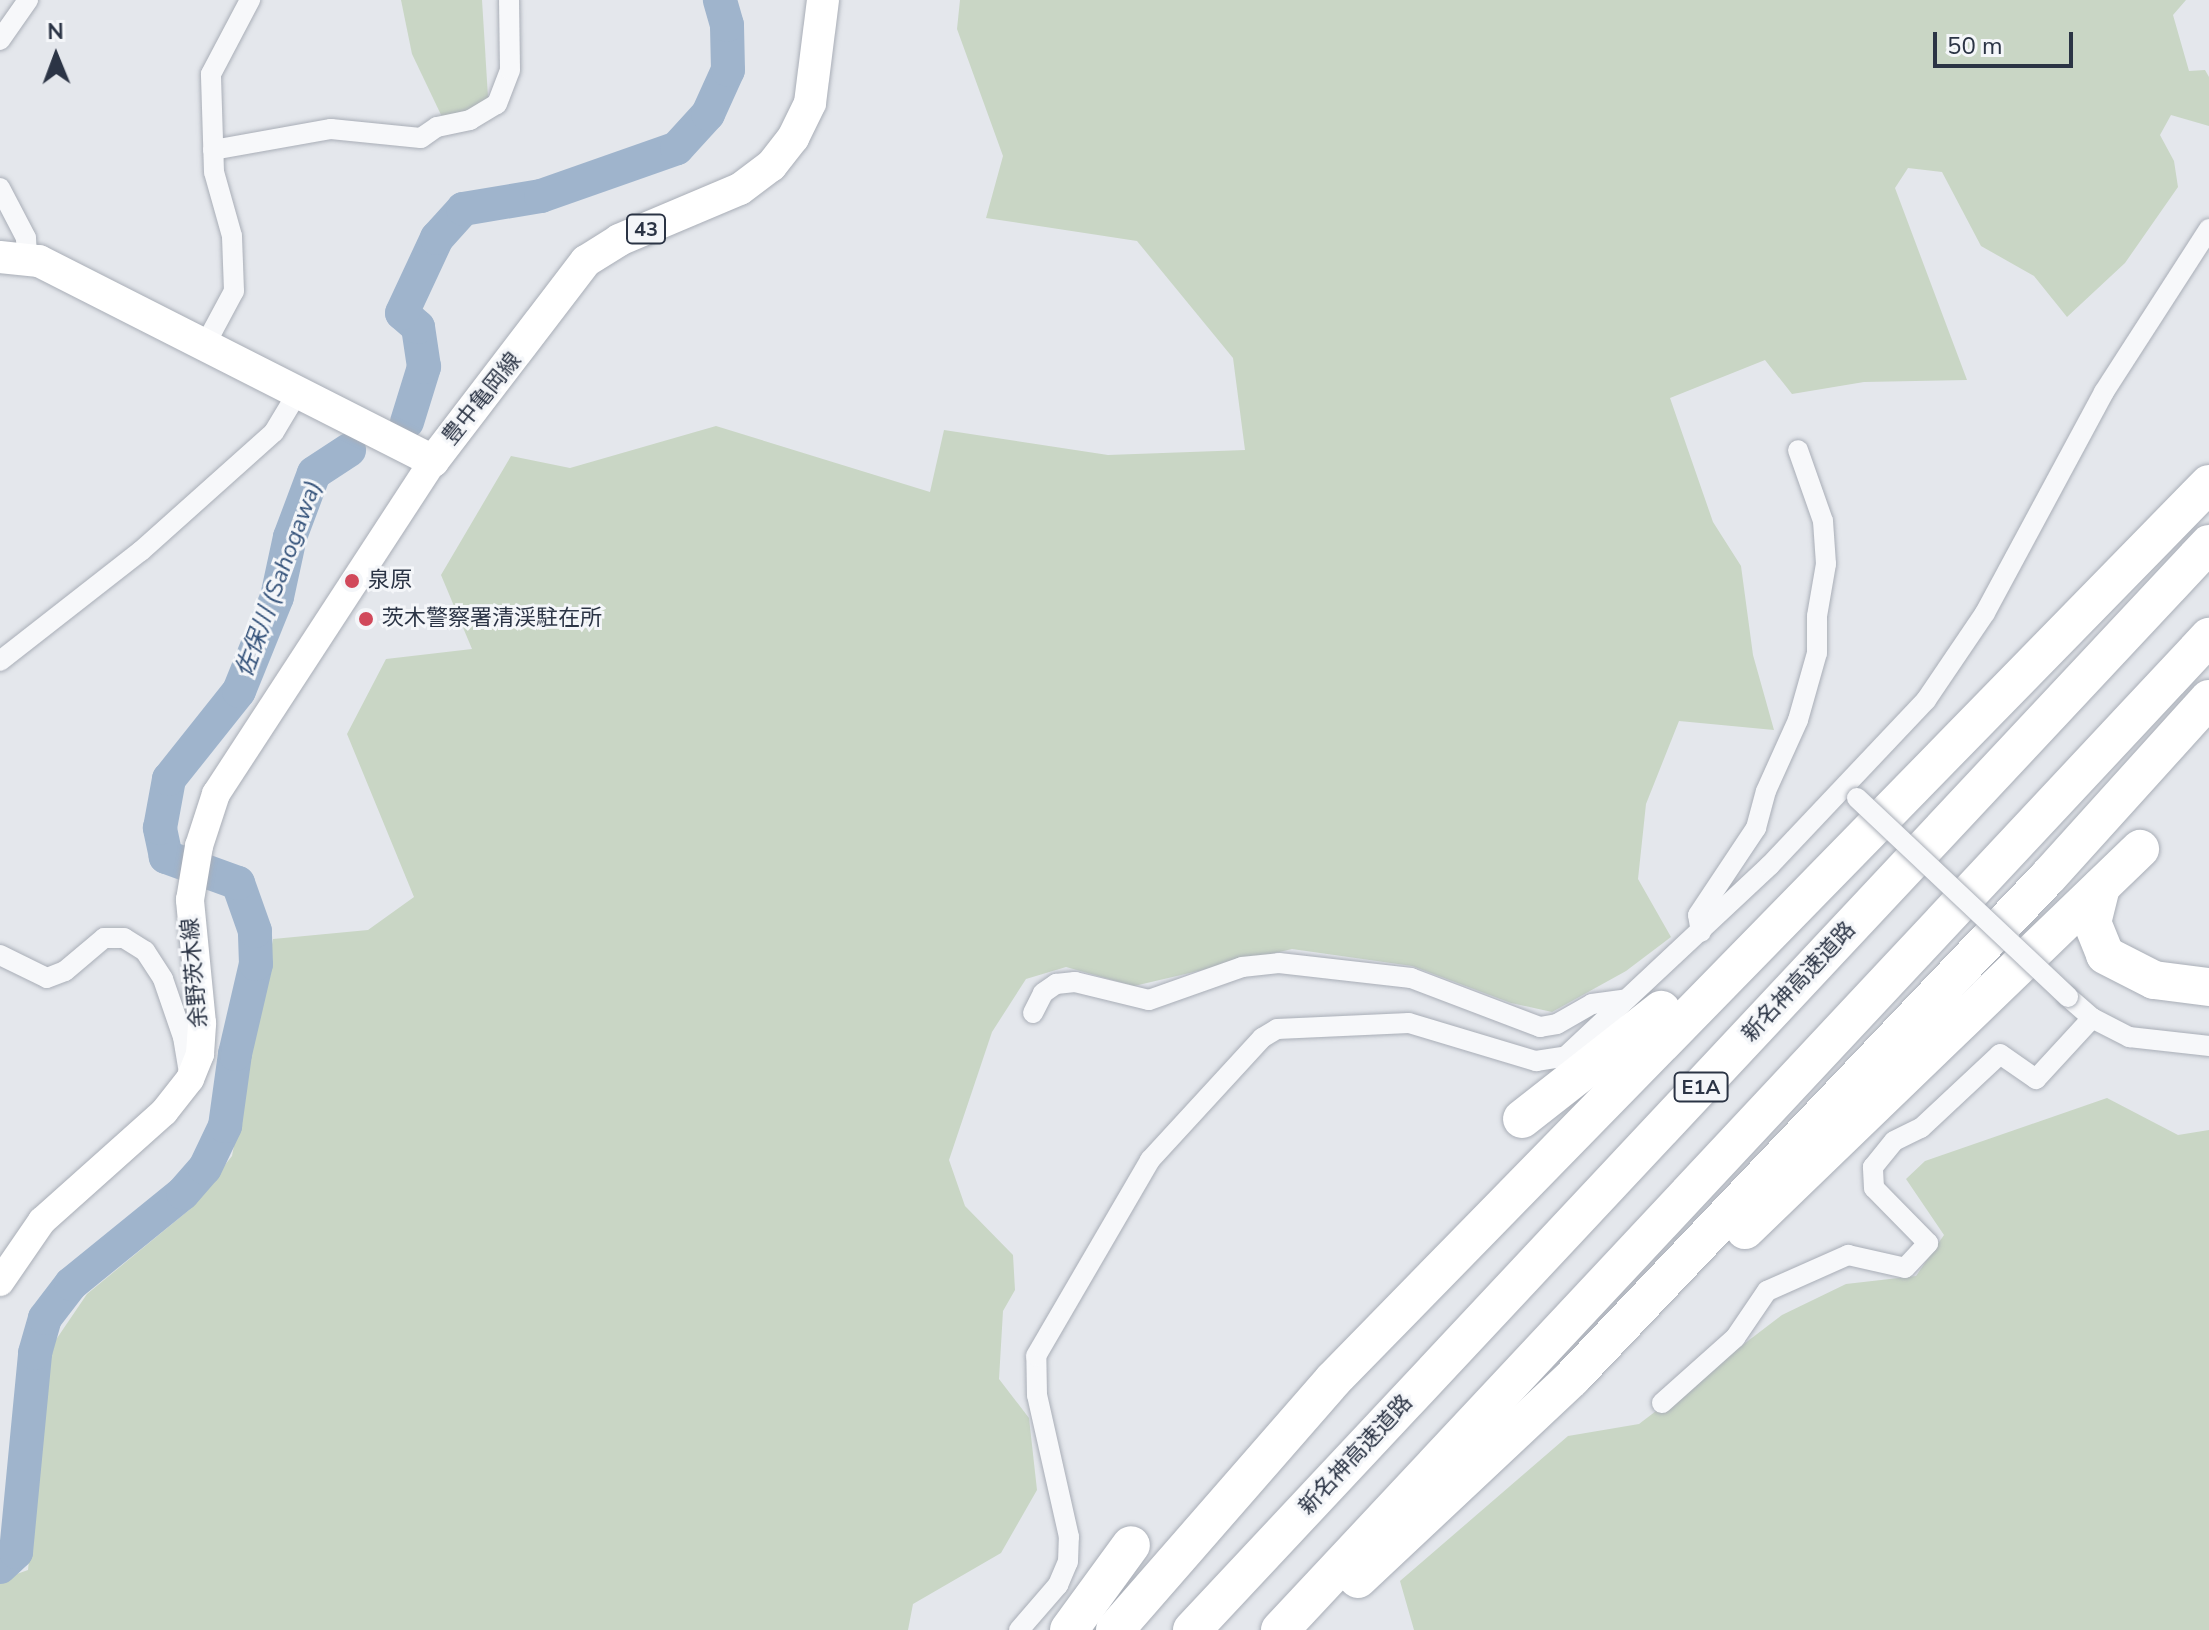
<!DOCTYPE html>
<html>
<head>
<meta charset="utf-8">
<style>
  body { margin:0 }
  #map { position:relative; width:2209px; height:1630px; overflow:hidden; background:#e4e7ec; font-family:"Nunito Sans","Noto Sans JP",sans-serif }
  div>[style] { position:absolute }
  .green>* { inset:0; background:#c9d6c5 }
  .river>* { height:34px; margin:-17px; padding:0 17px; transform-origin:17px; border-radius:17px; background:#9fb4cc }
  .roads { filter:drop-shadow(0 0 2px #a9aeb7) drop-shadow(0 0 2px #a9aeb7) }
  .minor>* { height:20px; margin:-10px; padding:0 10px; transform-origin:10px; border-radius:10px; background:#f7f8fa }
  .secondary>* { height:28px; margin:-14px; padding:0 14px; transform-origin:14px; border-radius:14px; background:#fff }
  .primary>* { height:32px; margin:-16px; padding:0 16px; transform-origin:16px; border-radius:16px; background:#fff }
  .motorway>* { height:38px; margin:-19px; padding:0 19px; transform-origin:19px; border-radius:19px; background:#fff }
  .bridges { filter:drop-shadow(0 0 2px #a9aeb7) drop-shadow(0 0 2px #a9aeb7) }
  .minor-bridge>* { height:20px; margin:-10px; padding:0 10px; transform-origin:10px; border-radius:10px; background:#f7f8fa }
  .dots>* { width:22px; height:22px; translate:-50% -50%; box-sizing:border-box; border:4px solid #f4f6f9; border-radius:50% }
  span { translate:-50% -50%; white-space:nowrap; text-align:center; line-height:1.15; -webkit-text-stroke:6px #f4f6f9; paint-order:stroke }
  .shield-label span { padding:2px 6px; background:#f4f6f9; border:2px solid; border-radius:6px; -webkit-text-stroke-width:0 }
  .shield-label { font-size:20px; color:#2b3445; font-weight:700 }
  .street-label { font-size:22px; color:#2b3445 }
  .poi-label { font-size:22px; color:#2b3445 }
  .left { translate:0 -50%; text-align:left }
  .water-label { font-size:24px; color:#34527a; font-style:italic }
  .north { position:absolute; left:16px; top:16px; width:80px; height:80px; -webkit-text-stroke:6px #f4f6f9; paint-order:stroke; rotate:359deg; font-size:22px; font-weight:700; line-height:32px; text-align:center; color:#2b3445 }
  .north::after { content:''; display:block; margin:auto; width:28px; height:36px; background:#2b3445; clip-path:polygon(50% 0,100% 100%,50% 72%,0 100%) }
  .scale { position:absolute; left:1933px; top:32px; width:140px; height:36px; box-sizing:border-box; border:4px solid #2b3445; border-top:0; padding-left:10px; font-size:24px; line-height:28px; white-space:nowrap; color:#2b3445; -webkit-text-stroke:6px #f4f6f9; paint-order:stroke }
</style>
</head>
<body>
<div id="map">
  <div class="green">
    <i style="clip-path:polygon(401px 0,482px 0,489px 113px,443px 119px,412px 54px)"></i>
    <i style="clip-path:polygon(960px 0,2186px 0,2173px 15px,2189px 71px,2205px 70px,2209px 77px,2209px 126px,2171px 115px,2160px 135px,2174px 161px,2178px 187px,2125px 263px,2067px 317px,2034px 276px,1981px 246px,1942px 172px,1908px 168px,1895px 188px,1967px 380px,1864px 382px,1792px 394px,1765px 360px,1670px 398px,1713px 522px,1741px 566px,1753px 655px,1774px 730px,1679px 721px,1646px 804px,1638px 879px,1671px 937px,1626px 971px,1552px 1012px,1511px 1003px,1412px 966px,1292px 949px,1134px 986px,1066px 967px,1026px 979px,992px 1032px,949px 1160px,965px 1206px,1013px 1255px,1015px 1290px,1003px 1311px,999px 1379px,1029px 1418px,1037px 1490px,1001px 1553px,913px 1604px,908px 1630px,0 1630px,0 1580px,28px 1570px,51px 1347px,87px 1294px,189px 1210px,232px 1156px,273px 939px,368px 930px,414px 897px,347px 734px,386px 659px,472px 649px,441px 575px,511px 456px,570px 468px,716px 426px,930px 492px,944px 430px,1108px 455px,1245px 450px,1233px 358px,1137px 241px,986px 218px,1003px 156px,957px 29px)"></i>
    <i style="clip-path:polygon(2107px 1098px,2178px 1135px,2209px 1130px,2209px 1630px,1414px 1630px,1400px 1581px,1568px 1436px,1639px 1424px,1782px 1315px,1846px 1284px,1916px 1276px,1944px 1235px,1906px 1179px,1925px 1161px)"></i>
  </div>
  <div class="river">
    <i style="left:407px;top:422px;width:58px;rotate:-72.8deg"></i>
    <i style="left:424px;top:367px;width:40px;rotate:-98.5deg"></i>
    <i style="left:418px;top:327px;width:21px;rotate:-139deg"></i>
    <i style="left:402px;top:313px;width:83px;rotate:-65deg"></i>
    <i style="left:437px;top:238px;width:39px;rotate:-48deg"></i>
    <i style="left:463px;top:209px;width:79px;rotate:-9.5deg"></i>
    <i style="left:541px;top:196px;width:144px;rotate:-19.4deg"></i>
    <i style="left:677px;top:148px;width:46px;rotate:-47.6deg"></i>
    <i style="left:708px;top:114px;width:48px;rotate:-65.6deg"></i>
    <i style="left:728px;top:70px;width:45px;rotate:-91.3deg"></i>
    <i style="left:727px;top:25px;width:26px;rotate:-106deg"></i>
    <i style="left:0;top:1567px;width:22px;rotate:-43deg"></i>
    <i style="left:16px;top:1552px;width:200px;rotate:-84.5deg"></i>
    <i style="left:35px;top:1353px;width:36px;rotate:-74deg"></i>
    <i style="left:45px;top:1318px;width:43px;rotate:-52.6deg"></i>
    <i style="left:71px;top:1284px;width:144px;rotate:-39.1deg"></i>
    <i style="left:183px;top:1193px;width:33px;rotate:-49deg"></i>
    <i style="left:205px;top:1168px;width:47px;rotate:-64.5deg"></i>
    <i style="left:225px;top:1126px;width:73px;rotate:-82.1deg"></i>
    <i style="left:235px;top:1054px;width:92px;rotate:-76.9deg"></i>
    <i style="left:256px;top:964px;width:33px;rotate:-92deg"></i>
    <i style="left:255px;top:931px;width:51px;rotate:-109.5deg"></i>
    <i style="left:238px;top:883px;width:77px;rotate:-160.1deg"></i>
    <i style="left:166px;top:857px;width:30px;rotate:-102deg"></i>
    <i style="left:160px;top:828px;width:50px;rotate:-79.6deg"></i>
    <i style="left:169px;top:779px;width:112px;rotate:-51.5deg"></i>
    <i style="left:239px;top:691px;width:101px;rotate:-68deg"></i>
    <i style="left:277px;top:597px;width:61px;rotate:-77.8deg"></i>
    <i style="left:290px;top:537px;width:68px;rotate:-69.4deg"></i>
    <i style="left:314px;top:473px;width:42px;rotate:-33.3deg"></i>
  </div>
  <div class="roads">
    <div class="minor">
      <i style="left:0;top:40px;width:49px;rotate:-55deg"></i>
      <i style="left:213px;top:150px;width:120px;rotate:-10.1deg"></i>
      <i style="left:331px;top:129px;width:90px;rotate:5.7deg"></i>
      <i style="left:421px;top:138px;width:19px;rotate:-35deg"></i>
      <i style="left:437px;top:127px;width:34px;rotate:-12deg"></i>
      <i style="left:470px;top:120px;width:31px;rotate:-31deg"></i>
      <i style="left:497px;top:104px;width:36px;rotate:-69deg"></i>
      <i style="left:510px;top:70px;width:70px;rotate:-90.8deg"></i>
      <i style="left:0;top:188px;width:56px;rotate:62.5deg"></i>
      <i style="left:26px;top:238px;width:21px;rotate:87deg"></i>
      <i style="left:205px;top:345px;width:61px;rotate:-61.8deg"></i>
      <i style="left:234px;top:291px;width:55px;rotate:-92.1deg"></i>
      <i style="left:232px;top:236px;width:66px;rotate:-105.7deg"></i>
      <i style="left:214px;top:172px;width:98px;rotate:-91.8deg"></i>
      <i style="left:211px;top:74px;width:84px;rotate:-62.2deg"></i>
      <i style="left:0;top:661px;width:179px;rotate:-38deg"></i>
      <i style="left:141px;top:551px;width:178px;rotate:-41.8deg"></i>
      <i style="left:274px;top:432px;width:47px;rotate:-59deg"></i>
      <i style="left:1701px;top:932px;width:17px;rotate:-100deg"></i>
      <i style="left:1698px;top:915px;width:105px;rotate:-56.3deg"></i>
      <i style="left:1756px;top:828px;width:38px;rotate:-75deg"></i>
      <i style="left:1766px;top:791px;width:78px;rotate:-65.7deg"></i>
      <i style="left:1798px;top:720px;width:70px;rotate:-74.2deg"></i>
      <i style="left:1817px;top:653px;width:37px;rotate:-90deg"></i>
      <i style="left:1817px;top:616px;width:53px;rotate:-80.2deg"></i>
      <i style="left:1826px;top:564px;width:43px;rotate:-94deg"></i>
      <i style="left:1823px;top:521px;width:75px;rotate:-109.4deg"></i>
      <i style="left:0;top:955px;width:52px;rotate:26.1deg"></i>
      <i style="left:47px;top:978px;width:19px;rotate:-21deg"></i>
      <i style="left:65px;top:971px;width:51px;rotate:-40.2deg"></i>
      <i style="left:104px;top:938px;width:20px"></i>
      <i style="left:124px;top:938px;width:25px;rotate:32deg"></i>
      <i style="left:145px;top:951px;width:33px;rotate:57deg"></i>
      <i style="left:163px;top:979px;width:61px;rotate:71deg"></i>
      <i style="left:183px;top:1037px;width:43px;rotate:80.5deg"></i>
      <i style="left:2068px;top:997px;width:32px;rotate:41deg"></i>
      <i style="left:2092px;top:1018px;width:42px;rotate:27.2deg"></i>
      <i style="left:2129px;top:1037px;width:81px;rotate:6.4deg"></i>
      <i style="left:1033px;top:1013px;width:22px;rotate:-63deg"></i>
      <i style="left:1043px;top:993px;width:16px;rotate:-35deg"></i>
      <i style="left:1056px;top:984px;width:19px;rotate:-6deg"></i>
      <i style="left:1075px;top:982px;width:76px;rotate:13.7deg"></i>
      <i style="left:1149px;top:1000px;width:99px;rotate:-19.5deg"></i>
      <i style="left:1242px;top:967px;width:37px;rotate:-6deg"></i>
      <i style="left:1279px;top:963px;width:133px;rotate:6.5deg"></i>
      <i style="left:1411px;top:978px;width:138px;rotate:20.8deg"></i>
      <i style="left:1540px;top:1027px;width:17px;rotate:-10deg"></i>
      <i style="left:1557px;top:1024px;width:40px;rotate:-29.7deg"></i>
      <i style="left:1592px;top:1004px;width:30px;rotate:-8deg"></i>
      <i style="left:1662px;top:1403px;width:98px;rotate:-41.7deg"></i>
      <i style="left:1735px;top:1338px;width:57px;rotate:-55.8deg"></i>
      <i style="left:1767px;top:1291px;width:89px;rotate:-24deg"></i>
      <i style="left:1848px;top:1255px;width:58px;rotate:12.8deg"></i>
      <i style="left:1905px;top:1268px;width:34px;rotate:-47deg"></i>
      <i style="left:1928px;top:1243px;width:77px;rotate:-134.5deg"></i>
      <i style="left:1874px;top:1188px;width:21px;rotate:-93deg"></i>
      <i style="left:1873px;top:1167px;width:33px;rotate:-51deg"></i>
      <i style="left:1894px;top:1141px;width:30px;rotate:-26deg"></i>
      <i style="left:1921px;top:1128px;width:108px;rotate:-43.1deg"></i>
      <i style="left:2000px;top:1054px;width:44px;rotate:34.8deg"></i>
      <i style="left:2036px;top:1079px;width:83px;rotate:-47.4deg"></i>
      <i style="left:1019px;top:1630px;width:60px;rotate:-49.1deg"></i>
      <i style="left:1058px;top:1585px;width:25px;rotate:-67deg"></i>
      <i style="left:1068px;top:1562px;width:25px;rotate:-88deg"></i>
      <i style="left:1069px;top:1537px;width:146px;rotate:-102.7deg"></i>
      <i style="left:1037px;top:1395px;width:39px;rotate:-91deg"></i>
      <i style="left:1036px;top:1356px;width:227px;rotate:-59.8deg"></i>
      <i style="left:1150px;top:1160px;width:166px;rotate:-47.4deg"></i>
      <i style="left:1262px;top:1038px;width:17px;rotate:-31deg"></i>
      <i style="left:1277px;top:1029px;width:132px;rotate:-2.6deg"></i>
      <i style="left:1409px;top:1023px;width:133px;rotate:16.7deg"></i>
      <i style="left:1536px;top:1061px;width:30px;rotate:-9deg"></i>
      <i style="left:1566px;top:1056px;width:279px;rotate:-43.1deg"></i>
      <i style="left:1770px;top:865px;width:227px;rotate:-46.6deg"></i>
      <i style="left:1926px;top:700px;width:105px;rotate:-55.9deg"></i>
      <i style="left:1985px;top:613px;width:251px;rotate:-61.7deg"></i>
      <i style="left:2104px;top:392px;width:194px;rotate:-57.2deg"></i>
    </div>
    <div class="secondary">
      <i style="left:0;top:1282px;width:74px;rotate:-55.5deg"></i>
      <i style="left:42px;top:1221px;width:164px;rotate:-41.8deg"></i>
      <i style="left:164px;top:1112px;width:42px;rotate:-51.8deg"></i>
      <i style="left:190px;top:1079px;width:27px;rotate:-68deg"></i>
      <i style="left:200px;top:1054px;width:31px;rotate:-86deg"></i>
      <i style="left:202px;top:1023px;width:124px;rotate:-95.6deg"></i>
      <i style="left:190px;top:900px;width:55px;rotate:-80.5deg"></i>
      <i style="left:199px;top:846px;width:55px;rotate:-71.9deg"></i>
      <i style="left:216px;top:794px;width:397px;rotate:-56.9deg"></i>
    </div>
    <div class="primary">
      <i style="left:0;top:257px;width:39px;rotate:6deg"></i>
      <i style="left:39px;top:261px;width:442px;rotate:26.9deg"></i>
      <i style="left:433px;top:461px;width:252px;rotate:-52.6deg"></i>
      <i style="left:586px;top:261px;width:39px;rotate:-32deg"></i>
      <i style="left:619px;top:240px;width:131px;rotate:-22.9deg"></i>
      <i style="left:740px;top:189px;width:39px;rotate:-37deg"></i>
      <i style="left:771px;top:166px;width:36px;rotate:-52deg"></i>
      <i style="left:793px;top:138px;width:39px;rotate:-64deg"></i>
      <i style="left:810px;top:103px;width:104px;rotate:-82.8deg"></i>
    </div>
    <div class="motorway">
      <i style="left:2101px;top:887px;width:36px;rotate:104deg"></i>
      <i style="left:2092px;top:922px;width:35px;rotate:68deg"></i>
      <i style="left:2105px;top:955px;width:55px;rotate:27deg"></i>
      <i style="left:2154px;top:980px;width:55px;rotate:7.3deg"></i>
      <i style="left:1522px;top:1119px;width:177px;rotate:-38.1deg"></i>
      <i style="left:1745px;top:1230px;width:549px;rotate:-43.97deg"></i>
      <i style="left:1358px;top:1579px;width:294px;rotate:-43.2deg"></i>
      <i style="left:1572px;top:1378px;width:691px;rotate:-46.47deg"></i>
      <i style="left:2048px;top:877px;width:240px;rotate:-47.9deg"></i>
      <i style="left:1069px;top:1630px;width:105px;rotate:-53.9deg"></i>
      <i style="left:1115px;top:1630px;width:332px;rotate:-48.9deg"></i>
      <i style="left:1333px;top:1380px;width:1253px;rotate:-45.65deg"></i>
      <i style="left:1192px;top:1630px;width:1488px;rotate:-46.88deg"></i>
      <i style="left:1280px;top:1630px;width:1360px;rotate:-46.91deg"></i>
    </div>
  </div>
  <div class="bridges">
    <div class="minor-bridge">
      <i style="left:1857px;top:798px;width:290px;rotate:43.3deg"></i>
    </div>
  </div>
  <div class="dots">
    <i style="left:352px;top:581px;background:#d1495b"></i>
    <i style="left:366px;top:619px;background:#d1495b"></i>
  </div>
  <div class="shield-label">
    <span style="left:646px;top:229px">43</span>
    <span style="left:1701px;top:1087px">E1A</span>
  </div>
  <div class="street-label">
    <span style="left:482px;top:399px;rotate:-51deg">豊中亀岡線</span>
    <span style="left:195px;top:973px;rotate:-95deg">余野茨木線</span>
    <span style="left:1799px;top:982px;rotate:-47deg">新名神高速道路</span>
    <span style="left:1356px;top:1455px;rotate:-47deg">新名神高速道路</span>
  </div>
  <div class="poi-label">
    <span class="left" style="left:368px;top:581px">泉原</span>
    <span class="left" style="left:382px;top:619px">茨木警察署清渓駐在所</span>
  </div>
  <div class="water-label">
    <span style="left:279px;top:579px;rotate:-70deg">佐保川 (Sahogawa)</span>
  </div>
  <div class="north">N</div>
  <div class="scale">50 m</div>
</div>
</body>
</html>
